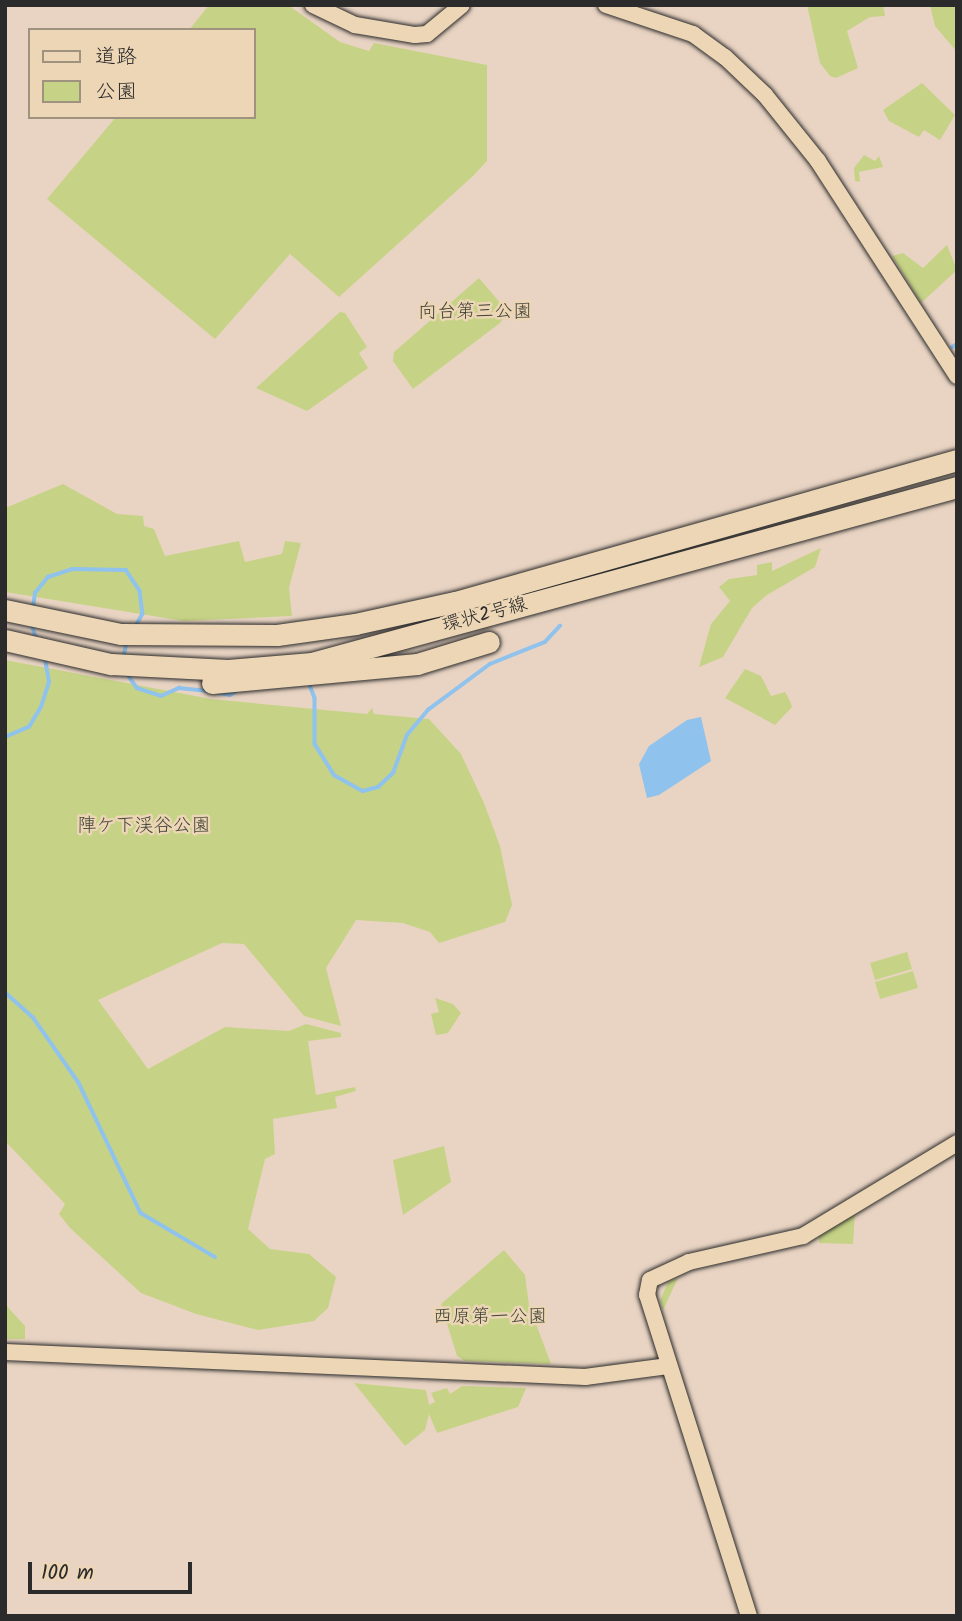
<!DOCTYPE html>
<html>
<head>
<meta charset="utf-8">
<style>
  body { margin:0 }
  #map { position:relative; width:962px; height:1621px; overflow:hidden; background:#e9d4c3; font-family:Kalam,"Klee One",sans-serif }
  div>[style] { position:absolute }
  .green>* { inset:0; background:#c6d386 }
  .water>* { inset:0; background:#8fc2ec }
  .stream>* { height:3.5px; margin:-1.75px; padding:0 1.75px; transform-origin:1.75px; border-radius:1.75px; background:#8fc2ec }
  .roads { filter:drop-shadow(0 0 2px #2b2b2b) drop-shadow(0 0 2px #2b2b2b) }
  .tertiary>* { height:16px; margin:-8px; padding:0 8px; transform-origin:8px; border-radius:8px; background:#ecd6b5 }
  .primary>* { height:21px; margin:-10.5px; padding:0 10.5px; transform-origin:10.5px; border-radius:10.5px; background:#ecd6b5 }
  span { translate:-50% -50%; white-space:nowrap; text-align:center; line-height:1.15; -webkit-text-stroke:5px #ecd6b5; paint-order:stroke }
  .park-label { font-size:19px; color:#424439 }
  .street-label { font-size:19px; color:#2b2b2b }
  .frame { position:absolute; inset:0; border:7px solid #2b2b2b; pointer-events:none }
  .legend { position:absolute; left:28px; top:28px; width:228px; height:91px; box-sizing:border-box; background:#ecd6b5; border:2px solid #9f927e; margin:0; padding:9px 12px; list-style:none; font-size:21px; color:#2b2b2b }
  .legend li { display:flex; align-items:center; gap:14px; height:35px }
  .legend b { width:35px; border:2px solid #9f927e }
  .scale { position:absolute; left:28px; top:1562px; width:164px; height:32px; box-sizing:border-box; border:4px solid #2b2b2b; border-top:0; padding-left:9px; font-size:21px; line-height:24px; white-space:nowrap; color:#2b2b2b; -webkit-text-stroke:5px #ecd6b5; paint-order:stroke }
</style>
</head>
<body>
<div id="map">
  <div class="green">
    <i style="clip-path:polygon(209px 5px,288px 5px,340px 42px,369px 51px,374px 43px,487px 65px,487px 161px,473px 176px,339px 297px,290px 254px,215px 339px,47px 199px,116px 117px,254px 117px,254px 30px,189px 30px)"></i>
    <i style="clip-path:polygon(807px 5px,883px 5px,885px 16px,870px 17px,847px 31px,858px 68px,836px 78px,830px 76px,820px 63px)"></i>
    <i style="clip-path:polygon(930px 5px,957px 5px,957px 52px,935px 26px)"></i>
    <i style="clip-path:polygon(922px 83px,955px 115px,940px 140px,924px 130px,919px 137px,889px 121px,883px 110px)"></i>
    <i style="clip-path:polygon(864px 155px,875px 161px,879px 156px,883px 167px,859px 172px,860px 182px,855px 181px,854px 168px)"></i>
    <i style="clip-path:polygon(947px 245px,957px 270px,921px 303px,892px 256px,903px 253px,923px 268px)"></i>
    <i style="clip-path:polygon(479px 278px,508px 312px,500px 323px,413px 389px,393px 361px,394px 352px)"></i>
    <i style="clip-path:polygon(340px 312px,345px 313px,367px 347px,359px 353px,368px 368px,307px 411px,256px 388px)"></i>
    <i style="clip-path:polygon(63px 484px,117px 514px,143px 516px,144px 526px,154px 529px,165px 556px,239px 541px,245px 562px,282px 554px,285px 541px,301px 543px,289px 588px,292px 616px,184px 621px,5px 592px,5px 508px)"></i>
    <i style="clip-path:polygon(821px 548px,815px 567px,767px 595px,752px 608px,723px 657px,699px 667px,711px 624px,730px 601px,719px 587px,729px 579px,757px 575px,757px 565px,772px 562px,772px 571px)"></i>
    <i style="clip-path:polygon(5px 660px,211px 699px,367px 714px,372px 708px,374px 714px,429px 719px,461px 754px,484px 803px,500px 846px,512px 905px,505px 922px,439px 943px,430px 932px,403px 923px,356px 920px,326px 968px,341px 1026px,304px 1016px,244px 944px,222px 943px,98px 1000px,148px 1069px,225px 1027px,289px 1031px,306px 1024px,341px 1033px,341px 1037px,308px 1041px,316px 1095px,355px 1087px,356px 1091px,335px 1097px,337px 1108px,273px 1119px,275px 1154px,265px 1159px,248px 1229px,270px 1249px,309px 1254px,336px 1277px,328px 1308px,314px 1321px,258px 1330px,196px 1314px,141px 1293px,70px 1228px,59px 1214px,65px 1204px,5px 1141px)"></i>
    <i style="clip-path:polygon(745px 669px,761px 676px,771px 696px,785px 692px,790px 701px,792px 707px,775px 725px,725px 698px)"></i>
    <i style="clip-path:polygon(907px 952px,912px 969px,875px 980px,870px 963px)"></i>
    <i style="clip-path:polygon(913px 971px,918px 988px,880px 999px,875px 982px)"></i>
    <i style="clip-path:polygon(435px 998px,453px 1004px,461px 1013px,448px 1033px,436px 1035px,431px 1014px,439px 1012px)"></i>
    <i style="clip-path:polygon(444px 1146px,451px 1182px,403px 1215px,393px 1160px)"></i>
    <i style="clip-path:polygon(855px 1212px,853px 1244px,819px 1243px,819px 1232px)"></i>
    <i style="clip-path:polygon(504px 1250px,525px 1275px,529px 1305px,551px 1364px,465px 1361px,457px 1356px,441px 1304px)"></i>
    <i style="clip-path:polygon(678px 1278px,663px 1310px,660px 1301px,668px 1282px)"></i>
    <i style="clip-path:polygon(5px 1304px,25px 1326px,25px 1339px,5px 1339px)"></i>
    <i style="clip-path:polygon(354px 1383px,426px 1390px,429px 1405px,435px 1402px,431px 1393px,447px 1388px,450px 1394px,462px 1386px,526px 1388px,518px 1407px,437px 1433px,429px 1414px,425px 1430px,405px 1446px)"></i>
  </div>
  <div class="water">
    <i style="clip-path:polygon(701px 717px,711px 761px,659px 795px,647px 798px,639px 764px,649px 746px,687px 720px)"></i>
  </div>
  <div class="stream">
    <i style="left:952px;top:347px;width:6px;rotate:-31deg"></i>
    <i style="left:33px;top:609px;width:16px;rotate:-83deg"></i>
    <i style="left:35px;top:593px;width:21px;rotate:-51deg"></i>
    <i style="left:48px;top:577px;width:25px;rotate:-18deg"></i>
    <i style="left:72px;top:569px;width:54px;rotate:1.1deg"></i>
    <i style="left:126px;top:570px;width:25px;rotate:56deg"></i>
    <i style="left:140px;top:591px;width:23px;rotate:83deg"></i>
    <i style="left:143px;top:614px;width:14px;rotate:120deg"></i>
    <i style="left:31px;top:623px;width:17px;rotate:69deg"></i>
    <i style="left:123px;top:658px;width:16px;rotate:-76deg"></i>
    <i style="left:126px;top:672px;width:19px;rotate:55deg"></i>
    <i style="left:137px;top:688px;width:25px;rotate:18deg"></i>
    <i style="left:161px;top:696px;width:20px;rotate:-24deg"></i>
    <i style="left:179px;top:688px;width:29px;rotate:6deg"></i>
    <i style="left:308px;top:680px;width:19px;rotate:69deg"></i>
    <i style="left:315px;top:698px;width:46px;rotate:90deg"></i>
    <i style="left:315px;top:744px;width:36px;rotate:58deg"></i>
    <i style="left:334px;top:775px;width:33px;rotate:29deg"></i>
    <i style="left:363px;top:791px;width:16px;rotate:-15deg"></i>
    <i style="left:378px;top:787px;width:21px;rotate:-43deg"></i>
    <i style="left:393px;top:773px;width:40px;rotate:-69.8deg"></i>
    <i style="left:407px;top:735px;width:33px;rotate:-50deg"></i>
    <i style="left:428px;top:710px;width:77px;rotate:-36.6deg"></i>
    <i style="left:490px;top:664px;width:59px;rotate:-21.8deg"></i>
    <i style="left:545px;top:642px;width:22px;rotate:-47deg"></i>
    <i style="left:216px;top:692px;width:14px;rotate:12deg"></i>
    <i style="left:230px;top:695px;width:9px;rotate:-32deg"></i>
    <i style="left:5px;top:737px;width:26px;rotate:-23deg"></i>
    <i style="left:29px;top:727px;width:23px;rotate:-59deg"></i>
    <i style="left:41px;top:707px;width:26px;rotate:-72deg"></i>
    <i style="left:49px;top:682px;width:27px;rotate:-100deg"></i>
    <i style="left:5px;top:992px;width:38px;rotate:42deg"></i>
    <i style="left:33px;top:1017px;width:80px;rotate:55.1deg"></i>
    <i style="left:79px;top:1083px;width:144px;rotate:64.5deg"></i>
    <i style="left:141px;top:1213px;width:86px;rotate:30.7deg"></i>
  </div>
  <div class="roads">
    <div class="tertiary">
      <i style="left:313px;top:5px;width:47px;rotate:25.5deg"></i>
      <i style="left:355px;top:25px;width:61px;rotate:9.5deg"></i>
      <i style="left:415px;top:35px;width:12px;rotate:-5deg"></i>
      <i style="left:427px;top:34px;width:45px;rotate:-39.6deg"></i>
      <i style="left:606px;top:5px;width:92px;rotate:18.4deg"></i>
      <i style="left:693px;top:34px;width:39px;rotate:36deg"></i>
      <i style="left:725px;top:57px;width:55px;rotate:43.5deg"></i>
      <i style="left:765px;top:95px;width:85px;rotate:51.2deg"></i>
      <i style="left:818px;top:161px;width:256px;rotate:57.1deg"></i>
      <i style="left:5px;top:1352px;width:581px;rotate:2.47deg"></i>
      <i style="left:585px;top:1377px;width:84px;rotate:-7.5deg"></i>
      <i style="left:749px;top:1616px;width:337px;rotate:-107.6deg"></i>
      <i style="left:647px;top:1295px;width:15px;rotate:-79deg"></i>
      <i style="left:650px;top:1280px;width:43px;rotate:-24.8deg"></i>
      <i style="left:689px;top:1262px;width:117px;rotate:-12.8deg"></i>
      <i style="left:803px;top:1236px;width:180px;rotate:-31.1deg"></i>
    </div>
    <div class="primary">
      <i style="left:5px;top:610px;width:118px;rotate:11.7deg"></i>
      <i style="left:121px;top:634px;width:156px;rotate:0.4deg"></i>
      <i style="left:277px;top:635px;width:79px;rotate:-8deg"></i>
      <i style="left:355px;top:624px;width:102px;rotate:-12.4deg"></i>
      <i style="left:455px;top:602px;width:522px;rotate:-15.79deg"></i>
      <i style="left:5px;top:640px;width:109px;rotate:12.8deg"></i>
      <i style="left:111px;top:664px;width:117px;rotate:2.9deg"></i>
      <i style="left:228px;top:670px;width:84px;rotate:-4.8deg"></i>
      <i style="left:312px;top:663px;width:669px;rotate:-15.26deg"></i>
      <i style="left:212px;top:683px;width:206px;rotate:-5.3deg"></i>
      <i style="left:417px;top:664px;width:75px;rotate:-17deg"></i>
    </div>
  </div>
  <div class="park-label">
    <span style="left:475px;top:313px">向台第三公園</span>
    <span style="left:144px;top:827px">陣ケ下渓谷公園</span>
    <span style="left:490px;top:1318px">西原第一公園</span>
  </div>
  <div class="street-label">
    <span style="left:485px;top:616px;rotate:-15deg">環状2号線</span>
  </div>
  <div class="frame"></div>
  <ul class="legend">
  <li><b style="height:9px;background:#ecd6b5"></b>道路</li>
  <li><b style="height:19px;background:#c6d386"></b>公園</li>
  </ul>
  <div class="scale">100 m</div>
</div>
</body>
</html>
